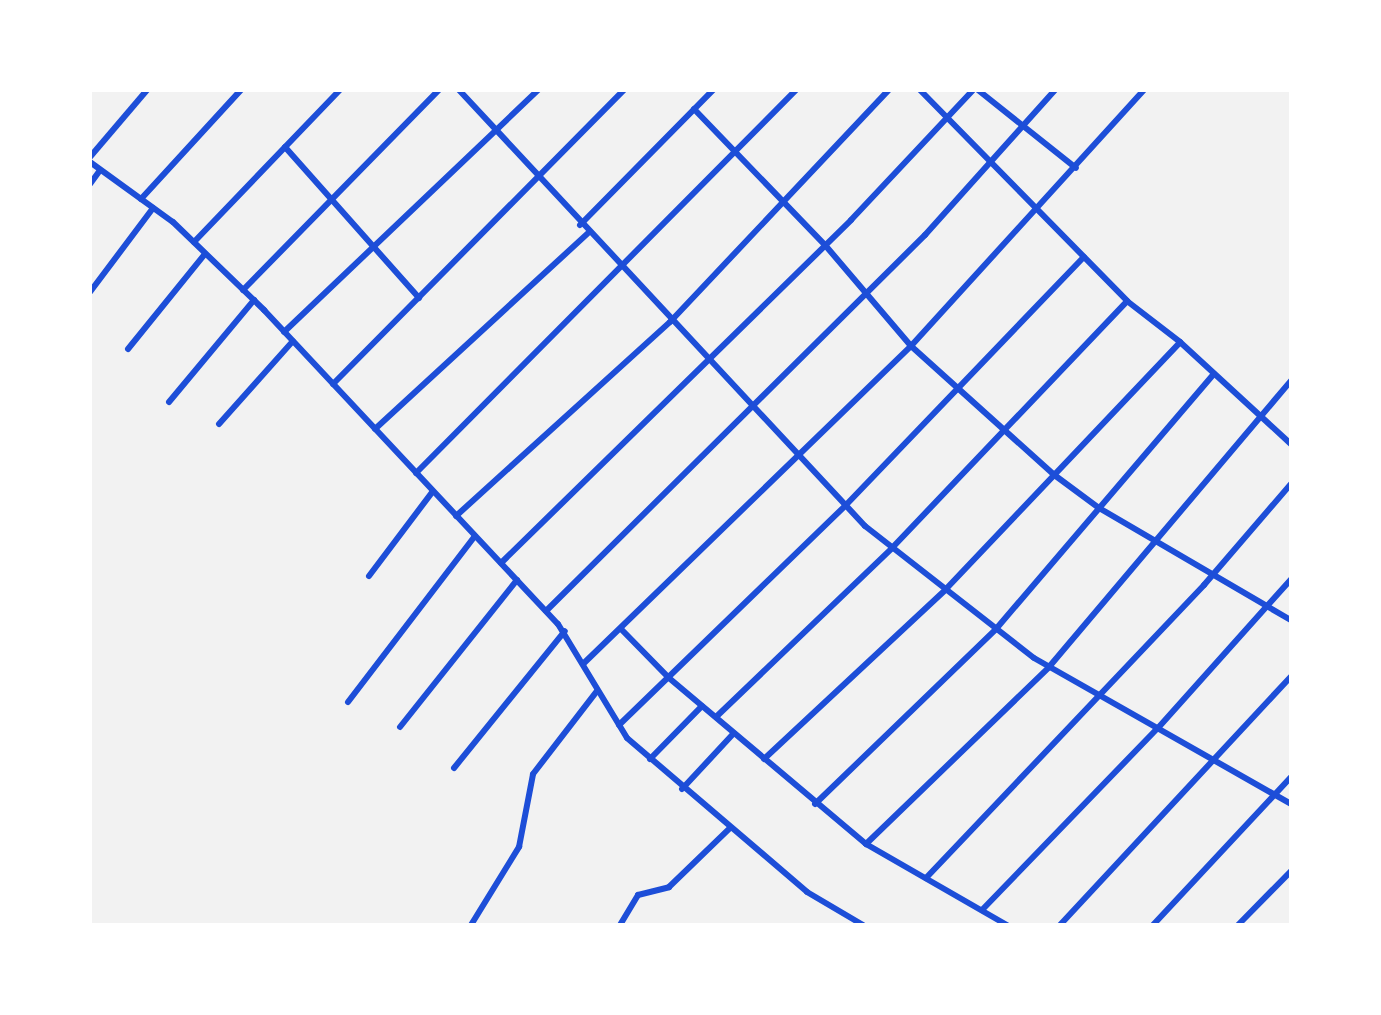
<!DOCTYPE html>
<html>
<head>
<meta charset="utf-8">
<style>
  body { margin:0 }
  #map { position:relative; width:1381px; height:1015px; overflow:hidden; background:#f2f2f2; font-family:"Noto Serif",serif }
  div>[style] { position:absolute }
  .minor>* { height:6px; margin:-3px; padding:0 3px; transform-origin:3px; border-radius:3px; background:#1d4ed8 }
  span { translate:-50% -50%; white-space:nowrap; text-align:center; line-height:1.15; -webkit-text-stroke:6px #fff; paint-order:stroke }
  .frame { position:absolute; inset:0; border:92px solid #fff; pointer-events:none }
</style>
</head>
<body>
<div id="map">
  <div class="minor">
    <i style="left:459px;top:90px;width:596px;rotate:47.04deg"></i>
    <i style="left:865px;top:526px;width:214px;rotate:38deg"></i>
    <i style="left:1034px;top:658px;width:296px;rotate:29.6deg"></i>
    <i style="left:920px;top:90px;width:296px;rotate:45.5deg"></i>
    <i style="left:1127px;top:301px;width:67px;rotate:37.7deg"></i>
    <i style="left:1180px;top:342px;width:151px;rotate:42.6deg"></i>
    <i style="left:978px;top:90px;width:125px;rotate:38.5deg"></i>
    <i style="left:694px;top:109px;width:189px;rotate:46.1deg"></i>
    <i style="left:825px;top:245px;width:133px;rotate:49.6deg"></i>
    <i style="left:911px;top:346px;width:191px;rotate:42deg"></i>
    <i style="left:1053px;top:474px;width:57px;rotate:36.5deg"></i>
    <i style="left:1099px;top:508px;width:222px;rotate:30.3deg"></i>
    <i style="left:285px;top:147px;width:202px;rotate:48.4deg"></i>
    <i style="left:90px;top:157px;width:88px;rotate:-49.6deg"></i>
    <i style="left:90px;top:162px;width:102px;rotate:35.9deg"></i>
    <i style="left:173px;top:222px;width:127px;rotate:44deg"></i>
    <i style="left:264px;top:310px;width:430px;rotate:46.9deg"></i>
    <i style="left:558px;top:624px;width:133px;rotate:58.8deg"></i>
    <i style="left:627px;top:738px;width:237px;rotate:40.5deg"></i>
    <i style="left:807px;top:892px;width:65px;rotate:30.5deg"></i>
    <i style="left:90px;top:184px;width:17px;rotate:-54deg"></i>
    <i style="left:141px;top:199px;width:148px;rotate:-47.5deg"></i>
    <i style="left:580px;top:225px;width:190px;rotate:-45.4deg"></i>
    <i style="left:194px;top:242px;width:211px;rotate:-46.2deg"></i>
    <i style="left:243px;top:290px;width:280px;rotate:-45.6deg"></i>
    <i style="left:90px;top:292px;width:105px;rotate:-53.1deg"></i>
    <i style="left:284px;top:332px;width:351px;rotate:-43.6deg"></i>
    <i style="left:128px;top:349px;width:122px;rotate:-51deg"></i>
    <i style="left:333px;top:384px;width:414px;rotate:-45.3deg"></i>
    <i style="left:169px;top:402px;width:133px;rotate:-50.2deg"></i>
    <i style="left:219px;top:424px;width:111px;rotate:-48.3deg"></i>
    <i style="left:375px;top:429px;width:289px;rotate:-42.6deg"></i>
    <i style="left:416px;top:473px;width:540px;rotate:-45.23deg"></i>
    <i style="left:456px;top:516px;width:289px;rotate:-42.2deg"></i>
    <i style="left:670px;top:322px;width:319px;rotate:-46.7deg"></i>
    <i style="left:501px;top:563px;width:490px;rotate:-44.4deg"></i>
    <i style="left:851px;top:220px;width:178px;rotate:-46.8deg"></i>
    <i style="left:369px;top:576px;width:106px;rotate:-53deg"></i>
    <i style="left:546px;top:611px;width:534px;rotate:-44.77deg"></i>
    <i style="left:925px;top:235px;width:195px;rotate:-48.1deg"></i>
    <i style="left:622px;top:630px;width:67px;rotate:45.6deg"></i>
    <i style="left:669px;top:678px;width:258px;rotate:40.1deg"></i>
    <i style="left:866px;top:844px;width:163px;rotate:29.9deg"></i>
    <i style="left:583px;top:664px;width:457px;rotate:-44.1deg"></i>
    <i style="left:911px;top:346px;width:346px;rotate:-47.7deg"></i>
    <i style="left:348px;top:702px;width:209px;rotate:-52.6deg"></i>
    <i style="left:716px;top:717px;width:244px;rotate:-43.8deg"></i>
    <i style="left:892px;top:548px;width:341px;rotate:-46.4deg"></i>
    <i style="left:619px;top:725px;width:315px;rotate:-44.1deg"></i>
    <i style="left:845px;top:506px;width:345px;rotate:-46.2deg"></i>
    <i style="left:400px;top:727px;width:188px;rotate:-51.5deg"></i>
    <i style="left:650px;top:759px;width:74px;rotate:-45.5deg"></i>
    <i style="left:764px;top:759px;width:249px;rotate:-43deg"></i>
    <i style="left:946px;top:589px;width:340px;rotate:-46.5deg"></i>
    <i style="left:454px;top:768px;width:176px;rotate:-51deg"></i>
    <i style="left:682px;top:789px;width:76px;rotate:-47.1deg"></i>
    <i style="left:815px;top:804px;width:252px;rotate:-44deg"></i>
    <i style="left:996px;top:629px;width:335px;rotate:-49.5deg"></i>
    <i style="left:866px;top:844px;width:255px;rotate:-44deg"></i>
    <i style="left:1049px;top:667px;width:375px;rotate:-49.8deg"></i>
    <i style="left:926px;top:878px;width:404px;rotate:-46.5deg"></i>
    <i style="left:1204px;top:585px;width:133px;rotate:-49.3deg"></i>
    <i style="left:982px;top:910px;width:253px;rotate:-46deg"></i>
    <i style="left:1158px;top:728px;width:200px;rotate:-48.2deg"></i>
    <i style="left:471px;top:925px;width:92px;rotate:-58.4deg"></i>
    <i style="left:519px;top:847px;width:74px;rotate:-79.1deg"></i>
    <i style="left:533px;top:774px;width:105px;rotate:-52.4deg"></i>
    <i style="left:620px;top:925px;width:35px;rotate:-59deg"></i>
    <i style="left:638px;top:895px;width:32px;rotate:-14deg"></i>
    <i style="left:669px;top:887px;width:85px;rotate:-44deg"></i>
    <i style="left:1060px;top:925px;width:340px;rotate:-47.1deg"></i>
    <i style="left:1153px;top:925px;width:202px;rotate:-47deg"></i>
    <i style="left:1238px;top:925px;width:76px;rotate:-45.5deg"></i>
  </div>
  <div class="frame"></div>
</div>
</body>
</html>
